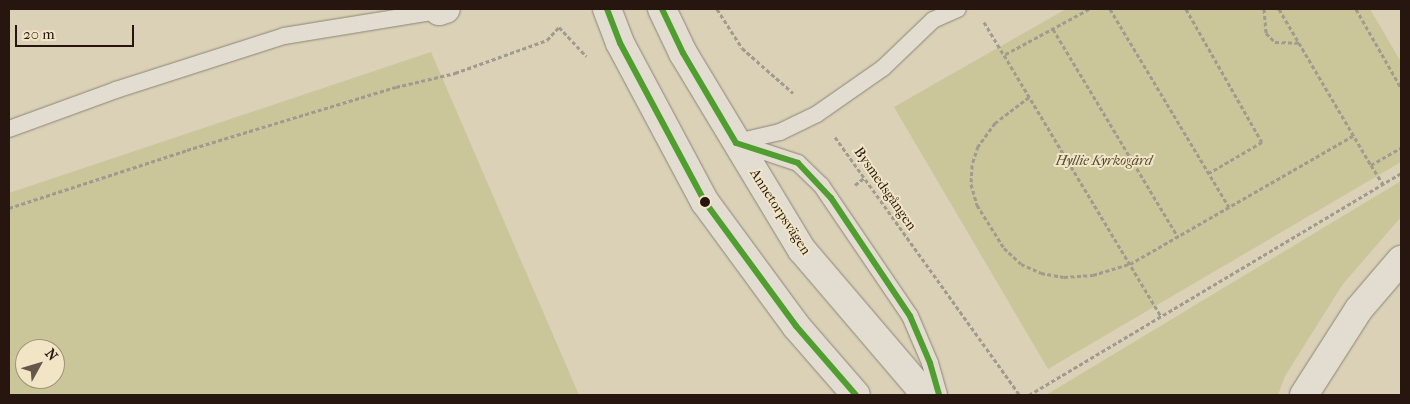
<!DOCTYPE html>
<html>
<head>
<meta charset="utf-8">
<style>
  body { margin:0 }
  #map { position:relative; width:1410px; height:404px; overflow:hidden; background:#dbd1b7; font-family:"IM FELL French Canon",serif }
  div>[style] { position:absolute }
  .green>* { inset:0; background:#cbc59a }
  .path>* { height:3px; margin-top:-1.5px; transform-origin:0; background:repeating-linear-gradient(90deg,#a09a8f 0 4px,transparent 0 6.5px) }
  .roads { filter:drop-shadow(0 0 1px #8c8576) drop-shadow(0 0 1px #8c8576) }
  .lane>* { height:16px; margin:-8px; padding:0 8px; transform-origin:8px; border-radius:8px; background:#e2ddd0 }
  .street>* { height:28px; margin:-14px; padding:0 14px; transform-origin:14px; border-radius:14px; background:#e2ddd0 }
  .secondary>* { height:28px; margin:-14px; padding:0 14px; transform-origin:14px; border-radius:14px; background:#e2ddd0 }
  .bus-1>* { height:6px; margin:-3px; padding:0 3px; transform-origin:3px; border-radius:3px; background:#509e2f }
  .dots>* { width:14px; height:14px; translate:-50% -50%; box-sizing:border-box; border:2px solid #f1e5c6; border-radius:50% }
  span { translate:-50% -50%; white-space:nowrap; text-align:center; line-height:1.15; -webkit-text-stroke:4px #f1e5c6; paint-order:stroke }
  .park-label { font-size:14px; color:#544832; font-style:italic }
  .street-label { font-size:14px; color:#26160f }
  .frame { position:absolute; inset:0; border:10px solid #26160f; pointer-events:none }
  .north { position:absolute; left:15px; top:339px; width:50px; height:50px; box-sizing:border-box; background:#f1e5c6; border:1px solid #a0927d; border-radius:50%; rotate:51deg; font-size:14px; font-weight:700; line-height:20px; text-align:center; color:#26160f }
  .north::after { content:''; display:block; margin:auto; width:18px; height:22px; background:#65574a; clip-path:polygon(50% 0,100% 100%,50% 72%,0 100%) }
  .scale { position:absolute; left:15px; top:25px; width:119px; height:22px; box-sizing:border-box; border:2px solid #26160f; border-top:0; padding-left:6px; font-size:15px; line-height:18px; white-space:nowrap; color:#26160f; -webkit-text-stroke:4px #f1e5c6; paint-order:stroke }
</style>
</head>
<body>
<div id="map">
  <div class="green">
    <i style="clip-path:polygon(1066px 9px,1370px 9px,1401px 62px,1401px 162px,1048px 369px,894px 107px)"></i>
    <i style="clip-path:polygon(evenodd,431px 52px,579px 395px,9px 395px,9px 193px,431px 52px,25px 349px,55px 349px,55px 379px,25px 379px,25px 349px)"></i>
    <i style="clip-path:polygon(1401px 181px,1401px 217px,1343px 284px,1285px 376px,1278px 395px,1046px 395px)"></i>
  </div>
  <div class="path">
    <i style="left:717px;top:9px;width:46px;rotate:57.3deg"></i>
    <i style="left:742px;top:48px;width:68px;rotate:41.4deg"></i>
    <i style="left:1089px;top:9px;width:97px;rotate:151.6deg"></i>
    <i style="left:1004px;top:55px;width:305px;rotate:59deg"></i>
    <i style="left:1110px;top:9px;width:231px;rotate:59deg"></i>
    <i style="left:1186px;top:9px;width:153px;rotate:60.3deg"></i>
    <i style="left:1262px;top:142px;width:61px;rotate:149.7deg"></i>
    <i style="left:1264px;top:9px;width:24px;rotate:85deg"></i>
    <i style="left:1266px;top:33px;width:13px;rotate:45deg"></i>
    <i style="left:1275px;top:42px;width:24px;rotate:2deg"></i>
    <i style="left:1279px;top:9px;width:181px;rotate:59.5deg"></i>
    <i style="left:1371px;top:165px;width:34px;rotate:-30deg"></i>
    <i style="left:1356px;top:9px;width:91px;rotate:60.3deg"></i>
    <i style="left:984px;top:22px;width:39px;rotate:59deg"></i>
    <i style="left:1053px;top:29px;width:243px;rotate:59deg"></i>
    <i style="left:1029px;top:97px;width:43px;rotate:142.6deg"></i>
    <i style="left:995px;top:123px;width:29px;rotate:126deg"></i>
    <i style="left:978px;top:146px;width:20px;rotate:108deg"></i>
    <i style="left:972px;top:165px;width:19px;rotate:93deg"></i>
    <i style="left:971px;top:184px;width:22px;rotate:74deg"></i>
    <i style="left:977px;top:205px;width:51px;rotate:57.9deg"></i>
    <i style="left:1004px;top:248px;width:23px;rotate:43deg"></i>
    <i style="left:1021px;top:264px;width:22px;rotate:24deg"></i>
    <i style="left:1041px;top:273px;width:23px;rotate:10deg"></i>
    <i style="left:1064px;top:277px;width:29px;rotate:-4deg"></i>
    <i style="left:1093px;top:275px;width:39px;rotate:-17deg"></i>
    <i style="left:1130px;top:264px;width:258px;rotate:-29.9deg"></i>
    <i style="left:835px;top:137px;width:317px;rotate:54.4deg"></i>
    <i style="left:1371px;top:165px;width:22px;rotate:58deg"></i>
    <i style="left:855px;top:185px;width:11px;rotate:-38deg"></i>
    <i style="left:9px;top:208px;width:187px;rotate:-18deg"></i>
    <i style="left:187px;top:150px;width:218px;rotate:-16.8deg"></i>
    <i style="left:396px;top:87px;width:61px;rotate:-13.3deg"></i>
    <i style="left:455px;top:73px;width:98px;rotate:-19.7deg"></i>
    <i style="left:547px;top:40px;width:18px;rotate:-47deg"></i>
    <i style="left:559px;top:27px;width:40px;rotate:47deg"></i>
    <i style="left:1029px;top:395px;width:433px;rotate:-30.8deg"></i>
  </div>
  <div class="roads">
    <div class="lane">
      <i style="left:9px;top:129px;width:114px;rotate:-20deg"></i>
      <i style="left:116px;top:90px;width:176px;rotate:-17.8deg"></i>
      <i style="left:284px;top:36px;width:157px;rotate:-9.2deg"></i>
      <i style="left:737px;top:142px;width:44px;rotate:-13.1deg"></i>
      <i style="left:780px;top:132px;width:41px;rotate:-25.9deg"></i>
      <i style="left:817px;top:114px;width:80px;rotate:-34.9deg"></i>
      <i style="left:883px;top:68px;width:69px;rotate:-43.8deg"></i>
      <i style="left:933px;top:20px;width:27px;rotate:-24deg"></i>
      <i style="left:738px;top:143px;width:63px;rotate:18.4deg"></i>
      <i style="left:798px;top:163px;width:32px;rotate:44deg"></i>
      <i style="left:821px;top:185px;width:158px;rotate:55.8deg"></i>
      <i style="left:910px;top:316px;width:51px;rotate:66.9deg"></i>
      <i style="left:930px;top:363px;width:33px;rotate:74deg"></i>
    </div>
    <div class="street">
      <i style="left:437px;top:9px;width:3px;rotate:45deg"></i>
      <i style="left:439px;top:11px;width:7px;rotate:-16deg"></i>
      <i style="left:1304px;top:395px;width:102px;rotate:-57.4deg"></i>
      <i style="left:1359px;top:309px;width:65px;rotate:-49.4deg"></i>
    </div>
    <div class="secondary">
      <i style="left:607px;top:9px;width:36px;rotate:69deg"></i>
      <i style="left:620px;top:43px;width:180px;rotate:61.9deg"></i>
      <i style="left:705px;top:202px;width:154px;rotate:53.7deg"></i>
      <i style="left:796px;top:326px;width:91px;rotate:49deg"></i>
      <i style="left:662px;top:9px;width:49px;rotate:64.5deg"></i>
      <i style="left:683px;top:53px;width:230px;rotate:58.9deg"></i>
      <i style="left:802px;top:250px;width:191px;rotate:49.5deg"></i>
    </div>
  </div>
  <div class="bus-1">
    <i style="left:607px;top:9px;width:36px;rotate:69deg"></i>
    <i style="left:620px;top:43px;width:180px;rotate:61.9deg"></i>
    <i style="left:705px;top:202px;width:154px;rotate:53.7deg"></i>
    <i style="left:796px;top:326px;width:91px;rotate:49deg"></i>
    <i style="left:662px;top:9px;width:49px;rotate:64.5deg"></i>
    <i style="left:683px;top:53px;width:104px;rotate:59.5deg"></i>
    <i style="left:736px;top:143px;width:65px;rotate:17.9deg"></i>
    <i style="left:798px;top:163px;width:48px;rotate:46.7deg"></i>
    <i style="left:831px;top:198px;width:142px;rotate:56.2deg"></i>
    <i style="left:910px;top:316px;width:51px;rotate:66.9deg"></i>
    <i style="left:930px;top:363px;width:33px;rotate:74deg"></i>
  </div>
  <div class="dots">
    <i style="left:705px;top:202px;background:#26160f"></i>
  </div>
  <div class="park-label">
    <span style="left:1104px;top:161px">Hyllie Kyrkogård</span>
  </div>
  <div class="street-label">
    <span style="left:885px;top:189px;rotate:55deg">Bysmedsgången</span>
    <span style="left:780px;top:212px;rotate:57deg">Annetorpsvägen</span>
  </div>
  <div class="frame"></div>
  <div class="north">N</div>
  <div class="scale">20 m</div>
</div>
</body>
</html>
